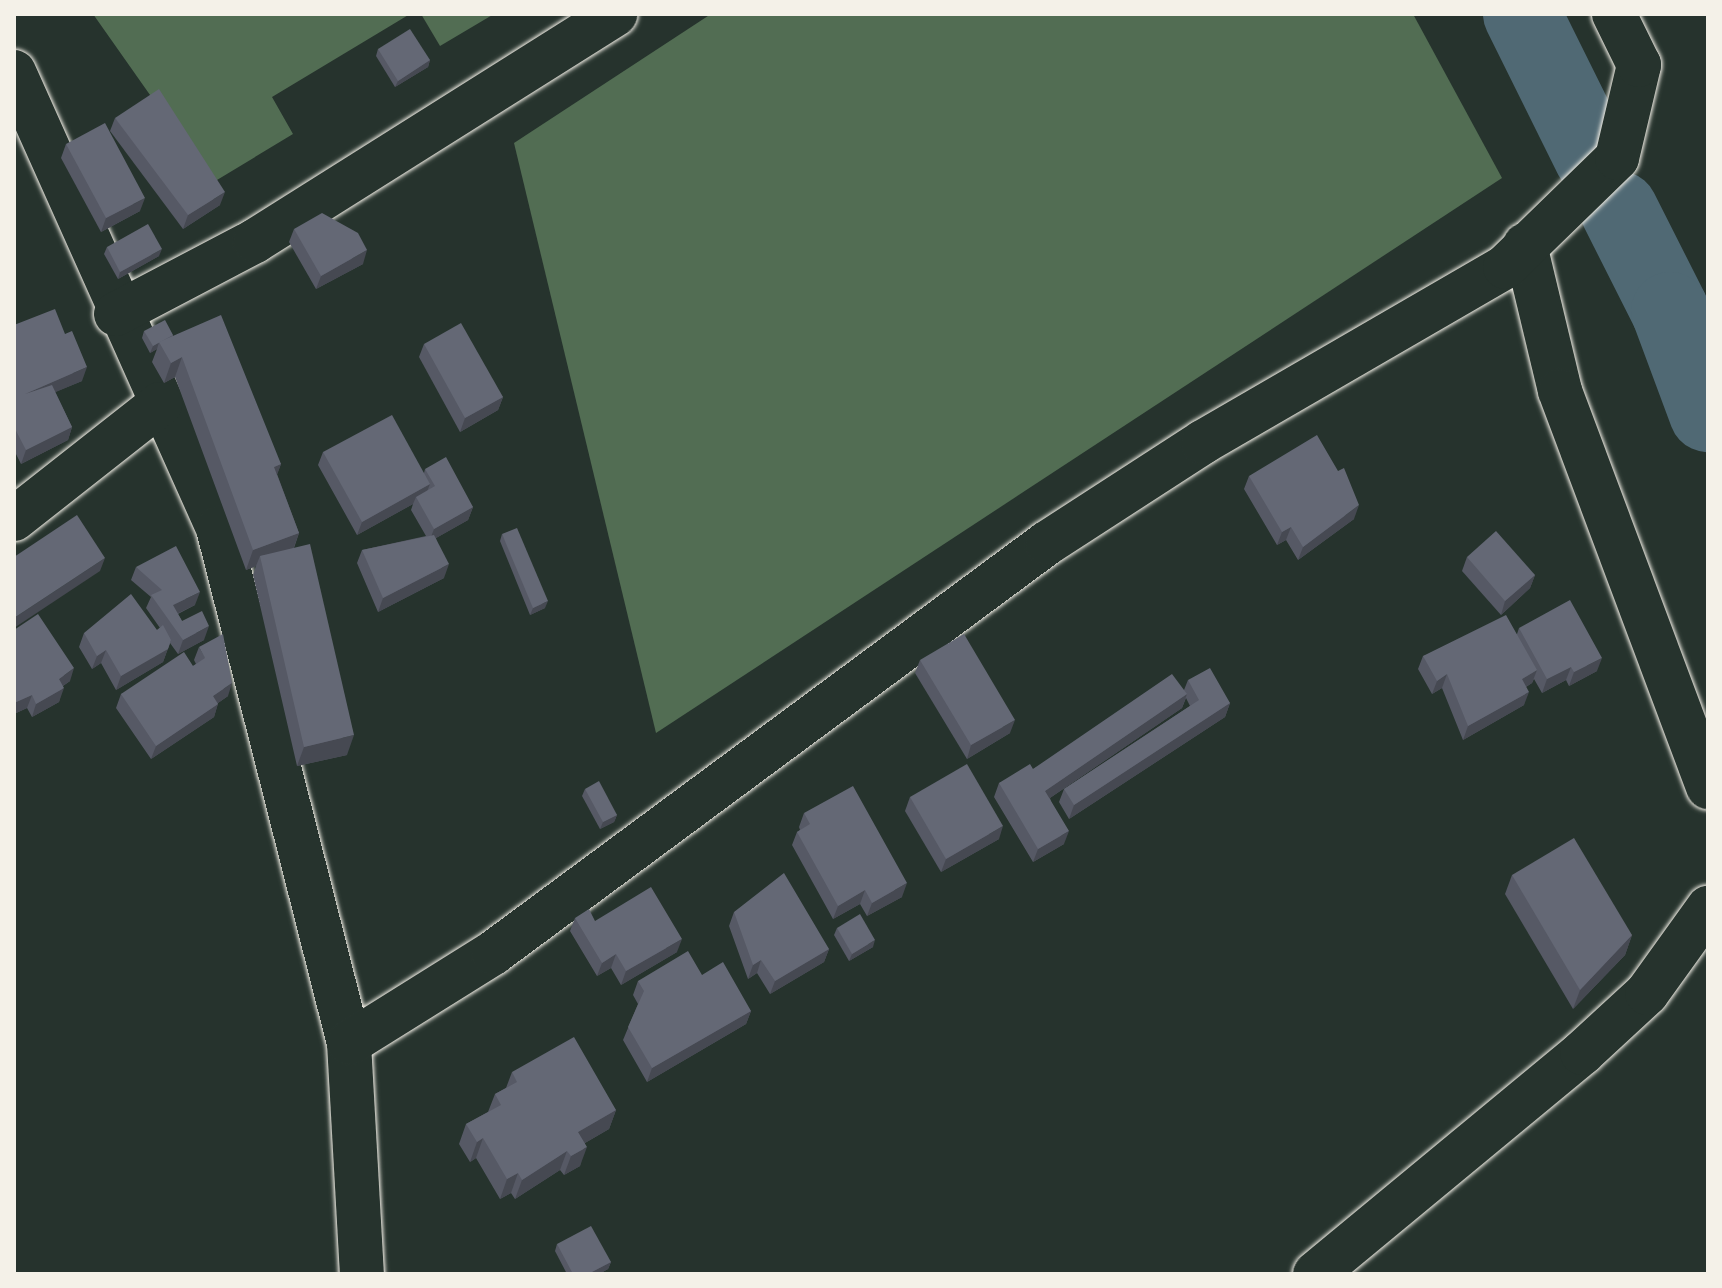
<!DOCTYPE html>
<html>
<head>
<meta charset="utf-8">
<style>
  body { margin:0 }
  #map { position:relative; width:1722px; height:1288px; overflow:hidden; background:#26332d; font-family:Dekko,sans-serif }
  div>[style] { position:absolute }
  .green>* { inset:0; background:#526d53 }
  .river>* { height:78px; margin:-39px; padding:0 39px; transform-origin:39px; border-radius:39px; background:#506974 }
  .roads { filter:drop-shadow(0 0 2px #f4f1e8) drop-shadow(0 0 2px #f4f1e8) }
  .minor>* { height:44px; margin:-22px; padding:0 22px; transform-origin:22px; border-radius:22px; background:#26332d }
  .wall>* { inset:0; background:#565965 }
  .shaded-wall>* { inset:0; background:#464952 }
  .building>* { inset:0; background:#646875 }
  span { translate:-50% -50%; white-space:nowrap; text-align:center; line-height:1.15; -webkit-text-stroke:8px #26332d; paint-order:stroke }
  .frame { position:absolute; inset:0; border:16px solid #f4f1e8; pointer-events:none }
</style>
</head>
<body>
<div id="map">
  <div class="green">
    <i style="clip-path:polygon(93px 14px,410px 14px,272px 97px,293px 134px,212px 183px)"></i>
    <i style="clip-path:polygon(421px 14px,494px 14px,440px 46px)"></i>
    <i style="clip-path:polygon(711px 14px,1413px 14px,1502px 178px,656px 733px,514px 143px)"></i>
  </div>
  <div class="river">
    <i style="left:1522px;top:14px;width:160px;rotate:63.6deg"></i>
    <i style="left:1619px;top:210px;width:113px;rotate:63.2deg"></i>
    <i style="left:1670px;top:311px;width:109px;rotate:69.6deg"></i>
  </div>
  <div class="roads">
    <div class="minor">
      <i style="left:14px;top:72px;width:500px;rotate:65.9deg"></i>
      <i style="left:218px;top:528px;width:531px;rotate:75.73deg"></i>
      <i style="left:349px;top:1043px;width:231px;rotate:86.8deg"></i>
      <i style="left:1525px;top:245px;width:150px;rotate:76.5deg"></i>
      <i style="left:1560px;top:391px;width:423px;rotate:69.5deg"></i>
      <i style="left:116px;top:314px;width:157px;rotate:-27.7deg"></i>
      <i style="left:255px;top:241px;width:426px;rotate:-32.2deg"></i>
      <i style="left:14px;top:519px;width:186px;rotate:-38.2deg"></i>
      <i style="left:349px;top:1043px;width:170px;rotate:-32deg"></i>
      <i style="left:493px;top:953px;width:689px;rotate:-36.5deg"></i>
      <i style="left:1047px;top:543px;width:186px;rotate:-32.9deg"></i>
      <i style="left:1203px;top:442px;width:349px;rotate:-30.1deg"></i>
      <i style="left:1505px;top:267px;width:156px;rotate:-44.2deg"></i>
      <i style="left:1617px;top:158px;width:96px;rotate:-76.7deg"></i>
      <i style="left:1639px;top:65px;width:57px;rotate:-116.1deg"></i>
      <i style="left:1315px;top:1274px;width:347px;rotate:-39.6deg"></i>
      <i style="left:1582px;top:1053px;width:88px;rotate:-42.7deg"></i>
      <i style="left:1647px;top:993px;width:105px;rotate:-54.3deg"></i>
    </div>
  </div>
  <div class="wall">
    <i style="clip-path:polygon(378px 49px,430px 60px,428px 67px,395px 87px,376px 56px)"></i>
    <i style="clip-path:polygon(115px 118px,220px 205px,183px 229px,110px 131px)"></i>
    <i style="clip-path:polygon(66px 144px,140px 211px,101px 232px,61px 158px)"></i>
    <i style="clip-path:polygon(294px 229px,363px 264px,316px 289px,289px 242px)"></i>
    <i style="clip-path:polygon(107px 247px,159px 256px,118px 279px,104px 254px)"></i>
    <i style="clip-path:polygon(14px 325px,82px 381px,55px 392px,72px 427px,68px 440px,21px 464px,14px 450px)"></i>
    <i style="clip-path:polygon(144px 331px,173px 335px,173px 336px,281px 464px,277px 474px,299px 533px,294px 548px,347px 755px,297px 766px,253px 575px,256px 566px,246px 570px,175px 377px,164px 383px,152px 362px,157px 349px,150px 353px,142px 338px)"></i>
    <i style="clip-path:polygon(424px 344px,503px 397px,498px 410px,460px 432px,419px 357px)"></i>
    <i style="clip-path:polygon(323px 452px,424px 473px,425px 469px,473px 507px,468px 520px,436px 538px,444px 578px,378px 612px,357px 563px,362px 550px,426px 536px,411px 510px,413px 504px,357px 535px,318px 465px)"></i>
    <i style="clip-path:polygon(1249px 476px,1354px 519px,1298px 560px,1286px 540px,1277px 545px,1244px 489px)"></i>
    <i style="clip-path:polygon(502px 534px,545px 608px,530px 615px,500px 541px)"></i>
    <i style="clip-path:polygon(1467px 557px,1535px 575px,1530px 588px,1501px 615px,1462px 571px)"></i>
    <i style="clip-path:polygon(136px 567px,195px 605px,178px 614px,182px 621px,204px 640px,178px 654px,170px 643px,163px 662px,116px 690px,101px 663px,92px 669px,79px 647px,84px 633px,157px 630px,160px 628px,146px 608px,151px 597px,131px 580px)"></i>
    <i style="clip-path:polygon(1519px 628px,1597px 671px,1569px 686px,1566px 680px,1542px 693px,1534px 679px,1532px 683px,1526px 687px,1524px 705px,1463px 740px,1442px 688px,1432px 694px,1418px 669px,1423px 656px,1517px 634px)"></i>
    <i style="clip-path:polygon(14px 630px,70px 681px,63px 686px,59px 702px,32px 717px,27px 708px,14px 714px)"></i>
    <i style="clip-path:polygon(199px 647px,228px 696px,218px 703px,214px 717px,151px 759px,116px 708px,121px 694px,193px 666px,196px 664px,194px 660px)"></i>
    <i style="clip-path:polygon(920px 660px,1010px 733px,967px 759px,915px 673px)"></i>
    <i style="clip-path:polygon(1188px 680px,1230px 703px,1225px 717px,1069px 819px,1059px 802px,1064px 789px,1190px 706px,1186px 698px,1182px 708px,1050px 798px,1064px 844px,1033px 862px,994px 797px,999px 783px,1033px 769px,1184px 690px)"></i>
    <i style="clip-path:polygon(585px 789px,617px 815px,614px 822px,600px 829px,582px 796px)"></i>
    <i style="clip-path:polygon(910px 797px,999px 839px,941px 872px,905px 811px)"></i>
    <i style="clip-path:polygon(804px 813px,902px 897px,867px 916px,860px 904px,833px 919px,792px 845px,797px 832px,800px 830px,799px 827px)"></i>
    <i style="clip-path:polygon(1512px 875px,1632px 935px,1625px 955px,1573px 1009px,1505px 894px)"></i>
    <i style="clip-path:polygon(734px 912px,829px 949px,824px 962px,770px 994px,757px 973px,748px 979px,729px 926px)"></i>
    <i style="clip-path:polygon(575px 918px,595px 921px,677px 952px,621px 985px,611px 968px,597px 976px,570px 931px)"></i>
    <i style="clip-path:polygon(837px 928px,873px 947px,849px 961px,834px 935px)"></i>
    <i style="clip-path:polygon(702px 975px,751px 1011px,746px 1024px,647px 1082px,623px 1040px,638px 1004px,633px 995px,638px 981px)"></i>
    <i style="clip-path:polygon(512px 1072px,616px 1110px,609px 1129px,585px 1143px,580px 1166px,564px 1175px,560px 1170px,515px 1199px,511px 1193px,500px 1199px,476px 1158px,470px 1162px,459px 1144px,466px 1124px,488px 1112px,495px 1094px,506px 1088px)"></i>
    <i style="clip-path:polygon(557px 1244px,611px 1262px,608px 1269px,599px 1274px,567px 1274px,555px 1251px)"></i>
  </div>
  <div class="shaded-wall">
    <i style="clip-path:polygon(430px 60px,428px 67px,395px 87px,398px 81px)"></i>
    <i style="clip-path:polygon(225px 192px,220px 205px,183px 229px,188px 215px)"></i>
    <i style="clip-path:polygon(145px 198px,140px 211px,101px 232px,106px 218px)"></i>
    <i style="clip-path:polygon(162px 249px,159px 256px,118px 279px,120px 272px)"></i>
    <i style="clip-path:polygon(367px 250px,363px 264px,316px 289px,321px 276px)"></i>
    <i style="clip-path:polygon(159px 342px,157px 349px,150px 353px,153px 346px)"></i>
    <i style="clip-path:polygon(182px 357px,175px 377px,164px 383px,171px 363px)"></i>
    <i style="clip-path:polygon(87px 367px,82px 381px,20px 407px,25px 394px)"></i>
    <i style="clip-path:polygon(503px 397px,498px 410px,460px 432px,465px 418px)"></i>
    <i style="clip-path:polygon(72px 427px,68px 440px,21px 464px,26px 450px)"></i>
    <i style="clip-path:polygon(281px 464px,274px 483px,274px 467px)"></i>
    <i style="clip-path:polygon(430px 484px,425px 497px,416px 497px,413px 504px,357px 535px,362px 522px)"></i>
    <i style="clip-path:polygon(1359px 505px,1354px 519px,1298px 560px,1303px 547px)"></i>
    <i style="clip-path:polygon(473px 507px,468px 520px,429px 542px,434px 529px)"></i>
    <i style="clip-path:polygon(1291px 527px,1286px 540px,1277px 545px,1282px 532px)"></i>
    <i style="clip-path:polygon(299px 533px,292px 552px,260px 556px,256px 566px,246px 570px,253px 550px)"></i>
    <i style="clip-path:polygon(105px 558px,100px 571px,14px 628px,14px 618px)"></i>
    <i style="clip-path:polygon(449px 564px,444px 578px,378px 612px,383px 598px)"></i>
    <i style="clip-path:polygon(1535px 575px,1530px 588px,1501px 615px,1505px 601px)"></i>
    <i style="clip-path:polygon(200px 592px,195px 605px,168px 618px,173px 605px)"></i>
    <i style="clip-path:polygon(548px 601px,545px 608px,530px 615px,533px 608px)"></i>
    <i style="clip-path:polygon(209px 626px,204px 640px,178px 654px,183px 640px)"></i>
    <i style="clip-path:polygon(171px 640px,163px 662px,116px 690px,121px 676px)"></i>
    <i style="clip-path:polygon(106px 650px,101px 663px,92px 669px,97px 656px)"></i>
    <i style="clip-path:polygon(1602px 658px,1597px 671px,1569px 686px,1574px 672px)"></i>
    <i style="clip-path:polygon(1571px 667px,1566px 680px,1542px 693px,1547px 679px)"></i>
    <i style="clip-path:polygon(74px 668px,70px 681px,54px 692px,59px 679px)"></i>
    <i style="clip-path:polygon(1537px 670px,1532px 683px,1517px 692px,1522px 679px)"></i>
    <i style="clip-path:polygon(1447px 674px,1442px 688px,1432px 694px,1437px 681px)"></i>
    <i style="clip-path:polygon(232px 683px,228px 696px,208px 710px,213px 696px)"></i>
    <i style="clip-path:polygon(64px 688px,59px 702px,32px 717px,36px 704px)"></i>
    <i style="clip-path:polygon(1529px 692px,1524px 705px,1463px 740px,1468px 726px)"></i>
    <i style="clip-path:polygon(1187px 694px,1182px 708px,1041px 804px,1045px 791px)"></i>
    <i style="clip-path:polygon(32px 695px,27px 708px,14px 714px,14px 703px)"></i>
    <i style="clip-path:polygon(1230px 703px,1225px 717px,1069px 819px,1074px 805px)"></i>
    <i style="clip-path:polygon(218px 704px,214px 717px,151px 759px,156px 746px)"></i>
    <i style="clip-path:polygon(1015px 720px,1010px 733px,967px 759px,971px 745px)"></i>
    <i style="clip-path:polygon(354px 735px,347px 755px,297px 766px,304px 747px)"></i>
    <i style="clip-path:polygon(617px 815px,614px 822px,600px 829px,603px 822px)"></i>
    <i style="clip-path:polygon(1003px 826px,999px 839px,941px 872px,946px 859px)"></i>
    <i style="clip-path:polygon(1069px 831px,1064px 844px,1033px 862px,1038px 849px)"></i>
    <i style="clip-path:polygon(907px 883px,902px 897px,867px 916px,872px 903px)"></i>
    <i style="clip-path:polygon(865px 890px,860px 904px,833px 919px,838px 906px)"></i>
    <i style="clip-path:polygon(1632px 935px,1625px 955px,1573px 1009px,1580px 990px)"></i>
    <i style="clip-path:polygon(682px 939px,677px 952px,621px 985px,626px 971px)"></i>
    <i style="clip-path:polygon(875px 940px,873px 947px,849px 961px,852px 954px)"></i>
    <i style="clip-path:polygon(829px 949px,824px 962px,770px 994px,775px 981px)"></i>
    <i style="clip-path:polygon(616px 954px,611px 968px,597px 976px,602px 963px)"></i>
    <i style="clip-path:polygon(761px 960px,757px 973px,748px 979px,753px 965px)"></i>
    <i style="clip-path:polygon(751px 1011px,746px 1024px,647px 1082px,652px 1068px)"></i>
    <i style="clip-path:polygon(616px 1110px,609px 1129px,571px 1151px,578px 1132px)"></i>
    <i style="clip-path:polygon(483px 1138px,476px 1158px,470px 1162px,477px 1142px)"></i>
    <i style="clip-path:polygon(587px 1147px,580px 1166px,564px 1175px,571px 1156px)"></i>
    <i style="clip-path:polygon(567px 1151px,560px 1170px,515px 1199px,522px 1180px)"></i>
    <i style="clip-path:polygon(518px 1173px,511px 1193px,500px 1199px,507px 1179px)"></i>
    <i style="clip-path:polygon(611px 1262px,608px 1269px,599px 1274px,588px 1274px)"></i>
  </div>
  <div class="building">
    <i style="clip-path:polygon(410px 29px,430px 60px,398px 81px,378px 49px)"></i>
    <i style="clip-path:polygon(159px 89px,225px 192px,188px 215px,115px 118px)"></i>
    <i style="clip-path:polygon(105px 123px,145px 198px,106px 218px,66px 144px)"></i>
    <i style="clip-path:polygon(322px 213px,358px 233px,367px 250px,321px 276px,294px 229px)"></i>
    <i style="clip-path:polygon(148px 224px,162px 249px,120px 272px,107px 247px)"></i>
    <i style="clip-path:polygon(55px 309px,65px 334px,72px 331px,87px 367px,25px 394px,52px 385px,72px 427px,26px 450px,14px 427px,14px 325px)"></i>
    <i style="clip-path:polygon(221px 315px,281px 464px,274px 467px,299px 533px,253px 550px,182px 357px,171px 363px,159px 342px)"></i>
    <i style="clip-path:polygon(165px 320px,173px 335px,153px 346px,144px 331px)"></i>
    <i style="clip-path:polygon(461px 323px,503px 397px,465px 418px,424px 344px)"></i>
    <i style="clip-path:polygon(392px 415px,430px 484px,362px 522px,323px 452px)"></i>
    <i style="clip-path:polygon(1317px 435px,1338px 471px,1344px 468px,1359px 505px,1303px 547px,1291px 527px,1282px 532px,1249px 476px)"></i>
    <i style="clip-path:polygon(446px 457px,473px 507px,434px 529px,416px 497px,435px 486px,425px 469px)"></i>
    <i style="clip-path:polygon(77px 515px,105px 558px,14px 618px,14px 557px)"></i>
    <i style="clip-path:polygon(517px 528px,548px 601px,533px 608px,502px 534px)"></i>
    <i style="clip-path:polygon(1496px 531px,1535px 575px,1505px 601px,1467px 557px)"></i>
    <i style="clip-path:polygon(434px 535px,449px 564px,383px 598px,362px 550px)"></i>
    <i style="clip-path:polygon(310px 544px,354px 735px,304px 747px,260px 556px)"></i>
    <i style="clip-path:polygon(176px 546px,200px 592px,173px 605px,182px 621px,202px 611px,209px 626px,183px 640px,151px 595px,162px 590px,136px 567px)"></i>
    <i style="clip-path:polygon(131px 594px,157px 630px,163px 625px,171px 640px,168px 649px,121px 676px,106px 650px,97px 656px,84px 633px)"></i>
    <i style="clip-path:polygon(1570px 600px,1602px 658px,1574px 672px,1571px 667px,1547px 679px,1519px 628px)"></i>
    <i style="clip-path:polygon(38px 614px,74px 668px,59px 679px,64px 688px,36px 704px,32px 695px,14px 703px,14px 630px)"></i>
    <i style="clip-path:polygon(1506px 615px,1537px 670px,1522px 679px,1529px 692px,1468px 726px,1447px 674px,1437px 681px,1423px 656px)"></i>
    <i style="clip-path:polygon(223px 634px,232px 683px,213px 696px,218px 704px,156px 746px,121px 694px,184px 652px,193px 666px,205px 658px,199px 647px)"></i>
    <i style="clip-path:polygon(964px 634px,1015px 720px,971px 745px,920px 660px)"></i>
    <i style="clip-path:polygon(1210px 668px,1230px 703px,1074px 805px,1064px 789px,1199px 700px,1188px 680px)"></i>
    <i style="clip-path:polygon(1172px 674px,1187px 694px,1045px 791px,1069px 831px,1038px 849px,999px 783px,1030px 764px,1033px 769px)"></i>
    <i style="clip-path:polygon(967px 764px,1003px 826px,946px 859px,910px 797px)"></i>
    <i style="clip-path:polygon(599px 781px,617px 815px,603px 822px,585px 789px)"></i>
    <i style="clip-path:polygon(853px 786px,907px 883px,872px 903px,865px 890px,838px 906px,797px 832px,810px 824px,804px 813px)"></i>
    <i style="clip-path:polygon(1574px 838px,1632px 935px,1580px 990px,1512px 875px)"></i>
    <i style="clip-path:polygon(784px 873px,829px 949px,775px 981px,761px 960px,753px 965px,734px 912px)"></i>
    <i style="clip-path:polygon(651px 887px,682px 939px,626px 971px,616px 954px,602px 963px,575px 918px,589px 909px,595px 921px)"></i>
    <i style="clip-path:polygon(860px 914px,875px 940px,852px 954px,837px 928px)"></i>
    <i style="clip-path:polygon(688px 951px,702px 975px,723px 962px,751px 1011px,652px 1068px,628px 1027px,644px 991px,638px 981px)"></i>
    <i style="clip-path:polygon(574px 1037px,616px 1110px,578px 1132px,587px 1147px,571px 1156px,567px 1151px,522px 1180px,518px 1173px,507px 1179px,483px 1138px,477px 1142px,466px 1124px,501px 1105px,495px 1094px,517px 1082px,512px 1072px)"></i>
    <i style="clip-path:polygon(591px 1226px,611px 1262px,588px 1274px,573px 1274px,557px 1244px)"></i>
  </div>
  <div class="frame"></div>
</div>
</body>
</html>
